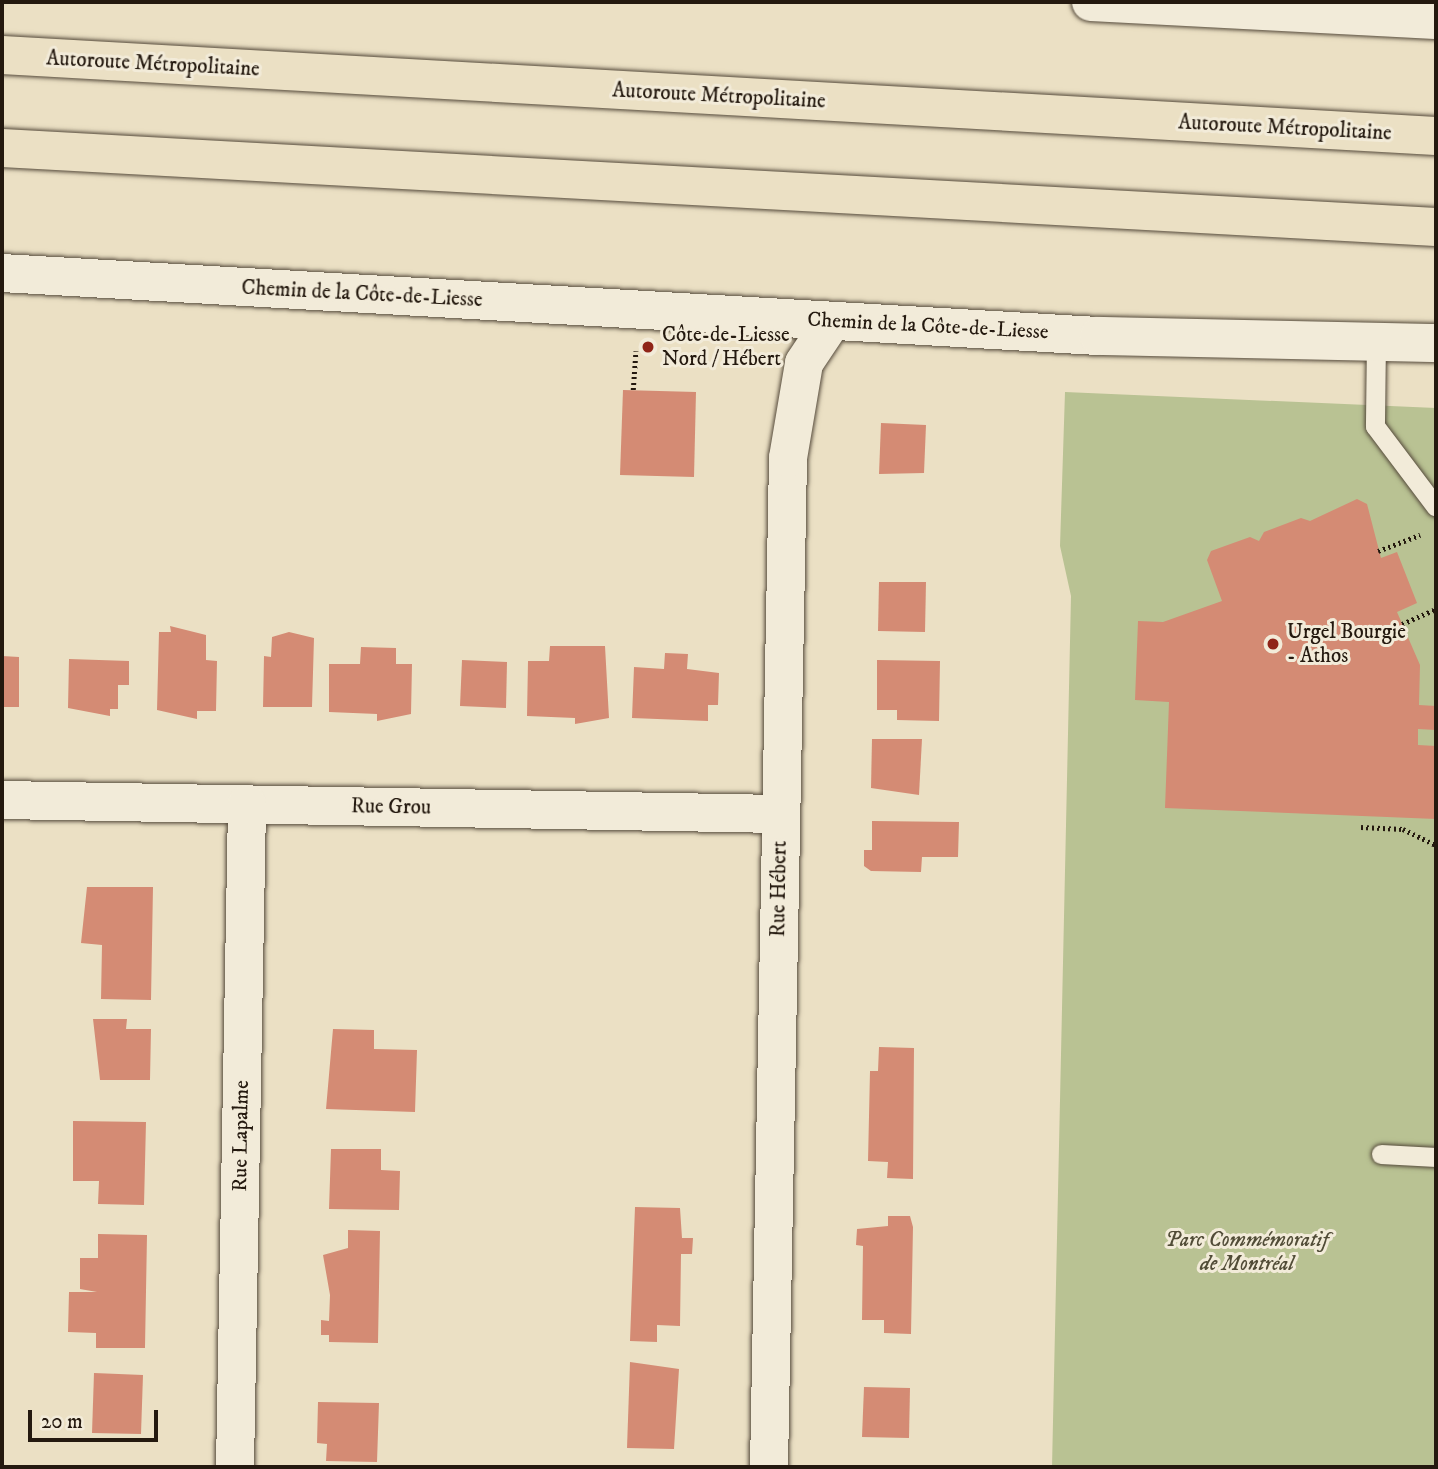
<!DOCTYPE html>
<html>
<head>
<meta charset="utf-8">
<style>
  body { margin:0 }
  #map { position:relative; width:1438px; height:1469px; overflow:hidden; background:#ebe0c4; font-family:"IM FELL DW Pica",serif }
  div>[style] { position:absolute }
  .green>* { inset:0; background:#b9c293 }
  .building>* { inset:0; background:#d48b74 }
  .path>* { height:4.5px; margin-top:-2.25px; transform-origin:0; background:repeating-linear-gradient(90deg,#24190f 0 2px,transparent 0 5.5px) }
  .roads { filter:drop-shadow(0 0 2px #564b3c) drop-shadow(0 0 2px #564b3c) }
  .lane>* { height:19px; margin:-9.5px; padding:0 9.5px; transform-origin:9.5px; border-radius:9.5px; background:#f2ebd9 }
  .street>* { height:38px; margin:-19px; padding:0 19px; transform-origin:19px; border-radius:19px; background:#f2ebd9 }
  .secondary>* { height:38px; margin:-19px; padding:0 19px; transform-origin:19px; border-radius:19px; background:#f2ebd9 }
  .highway>* { height:38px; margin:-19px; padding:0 19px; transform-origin:19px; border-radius:19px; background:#ebe0c4 }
  .dots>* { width:19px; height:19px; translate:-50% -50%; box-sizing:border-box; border:4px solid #f2ebd9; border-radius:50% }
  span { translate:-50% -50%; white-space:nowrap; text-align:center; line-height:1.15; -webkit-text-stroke:6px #f2ebd9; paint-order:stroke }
  .street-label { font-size:21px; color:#24190f }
  .poi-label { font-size:21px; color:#24190f }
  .left { translate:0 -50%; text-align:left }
  .park-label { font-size:21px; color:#514c37; font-style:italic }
  .frame { position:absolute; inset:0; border:4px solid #24190f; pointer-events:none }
  .scale { position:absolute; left:28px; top:1410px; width:130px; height:32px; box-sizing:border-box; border:4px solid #24190f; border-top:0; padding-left:9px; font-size:21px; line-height:24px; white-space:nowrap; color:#24190f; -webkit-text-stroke:5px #f2ebd9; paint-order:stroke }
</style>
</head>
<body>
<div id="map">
  <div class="green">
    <i style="clip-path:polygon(1065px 392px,1436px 408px,1436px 1467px,1052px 1467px,1071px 596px,1060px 546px)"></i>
  </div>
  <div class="building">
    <i style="clip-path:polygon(623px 390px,696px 392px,694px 477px,620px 475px)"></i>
    <i style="clip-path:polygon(881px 423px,926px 425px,924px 473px,879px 474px)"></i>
    <i style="clip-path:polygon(1357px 499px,1367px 504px,1381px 558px,1397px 552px,1417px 603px,1397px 612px,1420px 665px,1419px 705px,1436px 706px,1436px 730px,1418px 729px,1418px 745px,1436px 746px,1436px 819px,1165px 808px,1169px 702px,1135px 700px,1138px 621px,1163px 622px,1222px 601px,1207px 560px,1211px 551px,1250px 537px,1259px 541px,1264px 532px,1301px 518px,1310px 521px)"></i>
    <i style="clip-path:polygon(879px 582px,926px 582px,925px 632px,878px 631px)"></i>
    <i style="clip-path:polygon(170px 626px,206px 635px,206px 660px,217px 661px,216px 711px,197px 711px,197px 719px,157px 710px,159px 632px,171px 632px)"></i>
    <i style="clip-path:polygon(289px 632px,314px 638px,312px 707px,263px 707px,264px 656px,271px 657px,272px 637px)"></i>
    <i style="clip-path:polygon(550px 646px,605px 646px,609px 718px,575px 724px,575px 718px,527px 716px,528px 661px,549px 661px)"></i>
    <i style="clip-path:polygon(361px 647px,396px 648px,396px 664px,412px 664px,411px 714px,377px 721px,377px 714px,329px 712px,329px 664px,360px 664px)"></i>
    <i style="clip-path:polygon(665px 653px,688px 654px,687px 669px,719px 673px,718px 705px,708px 705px,708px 721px,632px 718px,634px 667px,664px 669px)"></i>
    <i style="clip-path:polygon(2px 656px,19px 657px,19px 707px,2px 707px)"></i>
    <i style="clip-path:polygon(69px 659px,129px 661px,129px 685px,118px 685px,118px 709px,110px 709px,110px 716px,68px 708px)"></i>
    <i style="clip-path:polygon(462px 660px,507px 662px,506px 708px,460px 706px)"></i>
    <i style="clip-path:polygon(877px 660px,940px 661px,939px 721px,897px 720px,897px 710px,877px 710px)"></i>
    <i style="clip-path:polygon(872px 739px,922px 739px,919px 795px,871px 788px)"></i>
    <i style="clip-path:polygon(872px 821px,959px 822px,958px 857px,922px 857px,921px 872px,871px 871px,864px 866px,864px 850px,872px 850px)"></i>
    <i style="clip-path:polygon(87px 887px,153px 887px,151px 1000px,101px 999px,102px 945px,81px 943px)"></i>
    <i style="clip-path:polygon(93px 1019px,127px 1019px,126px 1029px,151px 1029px,150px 1080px,100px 1080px)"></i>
    <i style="clip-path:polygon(333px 1029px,374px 1030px,374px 1049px,417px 1050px,415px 1112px,326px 1109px)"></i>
    <i style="clip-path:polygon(879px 1047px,914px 1048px,913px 1179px,887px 1178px,888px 1162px,868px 1161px,870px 1071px,878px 1071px)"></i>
    <i style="clip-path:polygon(73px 1121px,146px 1122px,144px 1205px,98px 1204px,99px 1181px,73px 1181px)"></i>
    <i style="clip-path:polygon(331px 1149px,381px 1149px,381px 1170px,400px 1171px,399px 1210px,329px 1209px)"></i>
    <i style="clip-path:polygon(635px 1207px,680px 1208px,682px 1238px,693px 1238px,692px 1254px,681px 1254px,680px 1326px,657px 1325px,657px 1342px,630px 1341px)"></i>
    <i style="clip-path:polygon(888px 1216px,910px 1216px,913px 1227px,911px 1334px,884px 1333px,884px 1320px,862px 1320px,863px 1246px,856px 1245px,857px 1229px,888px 1226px)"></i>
    <i style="clip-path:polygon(348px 1230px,380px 1231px,378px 1343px,329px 1342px,329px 1335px,321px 1335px,321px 1320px,329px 1321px,330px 1295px,323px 1255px,348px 1248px)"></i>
    <i style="clip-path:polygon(98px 1234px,147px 1235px,145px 1348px,96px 1348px,96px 1333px,68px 1332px,69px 1292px,97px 1292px,80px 1289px,80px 1258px,98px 1258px)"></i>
    <i style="clip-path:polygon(630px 1362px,679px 1369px,674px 1449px,627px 1448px)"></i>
    <i style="clip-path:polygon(94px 1373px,143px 1375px,141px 1434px,92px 1433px)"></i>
    <i style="clip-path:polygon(864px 1387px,910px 1388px,909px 1438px,862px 1437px)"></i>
    <i style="clip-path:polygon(318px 1402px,379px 1403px,377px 1462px,326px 1461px,327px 1444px,317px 1443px)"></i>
  </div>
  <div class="path">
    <i style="left:633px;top:390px;width:39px;rotate:-86deg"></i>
    <i style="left:1378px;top:551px;width:45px;rotate:-20.9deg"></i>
    <i style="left:1402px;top:624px;width:37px;rotate:-24deg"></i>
    <i style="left:1361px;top:827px;width:42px;rotate:2.7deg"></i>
    <i style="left:1403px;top:829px;width:37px;rotate:26deg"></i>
  </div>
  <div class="roads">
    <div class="lane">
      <i style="left:1376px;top:340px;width:86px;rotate:90.7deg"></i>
      <i style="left:1375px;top:426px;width:101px;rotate:53deg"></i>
      <i style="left:1381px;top:1154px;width:55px;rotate:3.1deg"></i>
    </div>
    <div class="street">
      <i style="left:2px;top:800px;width:778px;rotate:1.03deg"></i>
      <i style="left:235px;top:1467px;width:663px;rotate:-88.96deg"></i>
      <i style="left:769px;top:1467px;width:1009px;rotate:-88.92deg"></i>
      <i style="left:788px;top:458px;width:96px;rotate:-80.4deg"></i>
      <i style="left:804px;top:363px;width:50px;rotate:-56.3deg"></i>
    </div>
    <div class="secondary">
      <i style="left:1091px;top:2px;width:345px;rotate:3deg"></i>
      <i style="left:2px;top:273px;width:1099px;rotate:3.29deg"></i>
      <i style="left:1099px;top:336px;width:337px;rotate:1.2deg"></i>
    </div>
    <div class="highway">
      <i style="left:2px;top:55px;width:1436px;rotate:3.23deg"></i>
      <i style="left:2px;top:148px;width:1436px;rotate:3.15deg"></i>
    </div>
  </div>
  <div class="dots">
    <i style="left:648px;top:347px;background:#8f2418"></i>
    <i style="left:1273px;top:644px;background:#8f2418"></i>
  </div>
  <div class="street-label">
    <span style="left:153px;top:64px;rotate:3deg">Autoroute Métropolitaine</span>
    <span style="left:719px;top:96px;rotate:3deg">Autoroute Métropolitaine</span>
    <span style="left:1285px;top:128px;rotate:3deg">Autoroute Métropolitaine</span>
    <span style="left:362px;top:294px;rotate:3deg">Chemin de la Côte-de-Liesse</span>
    <span style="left:928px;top:326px;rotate:3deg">Chemin de la Côte-de-Liesse</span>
    <span style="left:391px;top:807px;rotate:1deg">Rue Grou</span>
    <span style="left:779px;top:889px;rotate:-89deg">Rue Hébert</span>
    <span style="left:241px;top:1136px;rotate:-89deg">Rue Lapalme</span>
  </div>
  <div class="poi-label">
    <span class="left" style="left:662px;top:347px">Côte-de-Liesse<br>Nord / Hébert</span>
    <span class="left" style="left:1287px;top:644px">Urgel Bourgie<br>- Athos</span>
  </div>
  <div class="park-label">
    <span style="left:1247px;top:1252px">Parc Commémoratif<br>de Montréal</span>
  </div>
  <div class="frame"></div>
  <div class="scale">20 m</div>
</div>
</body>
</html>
